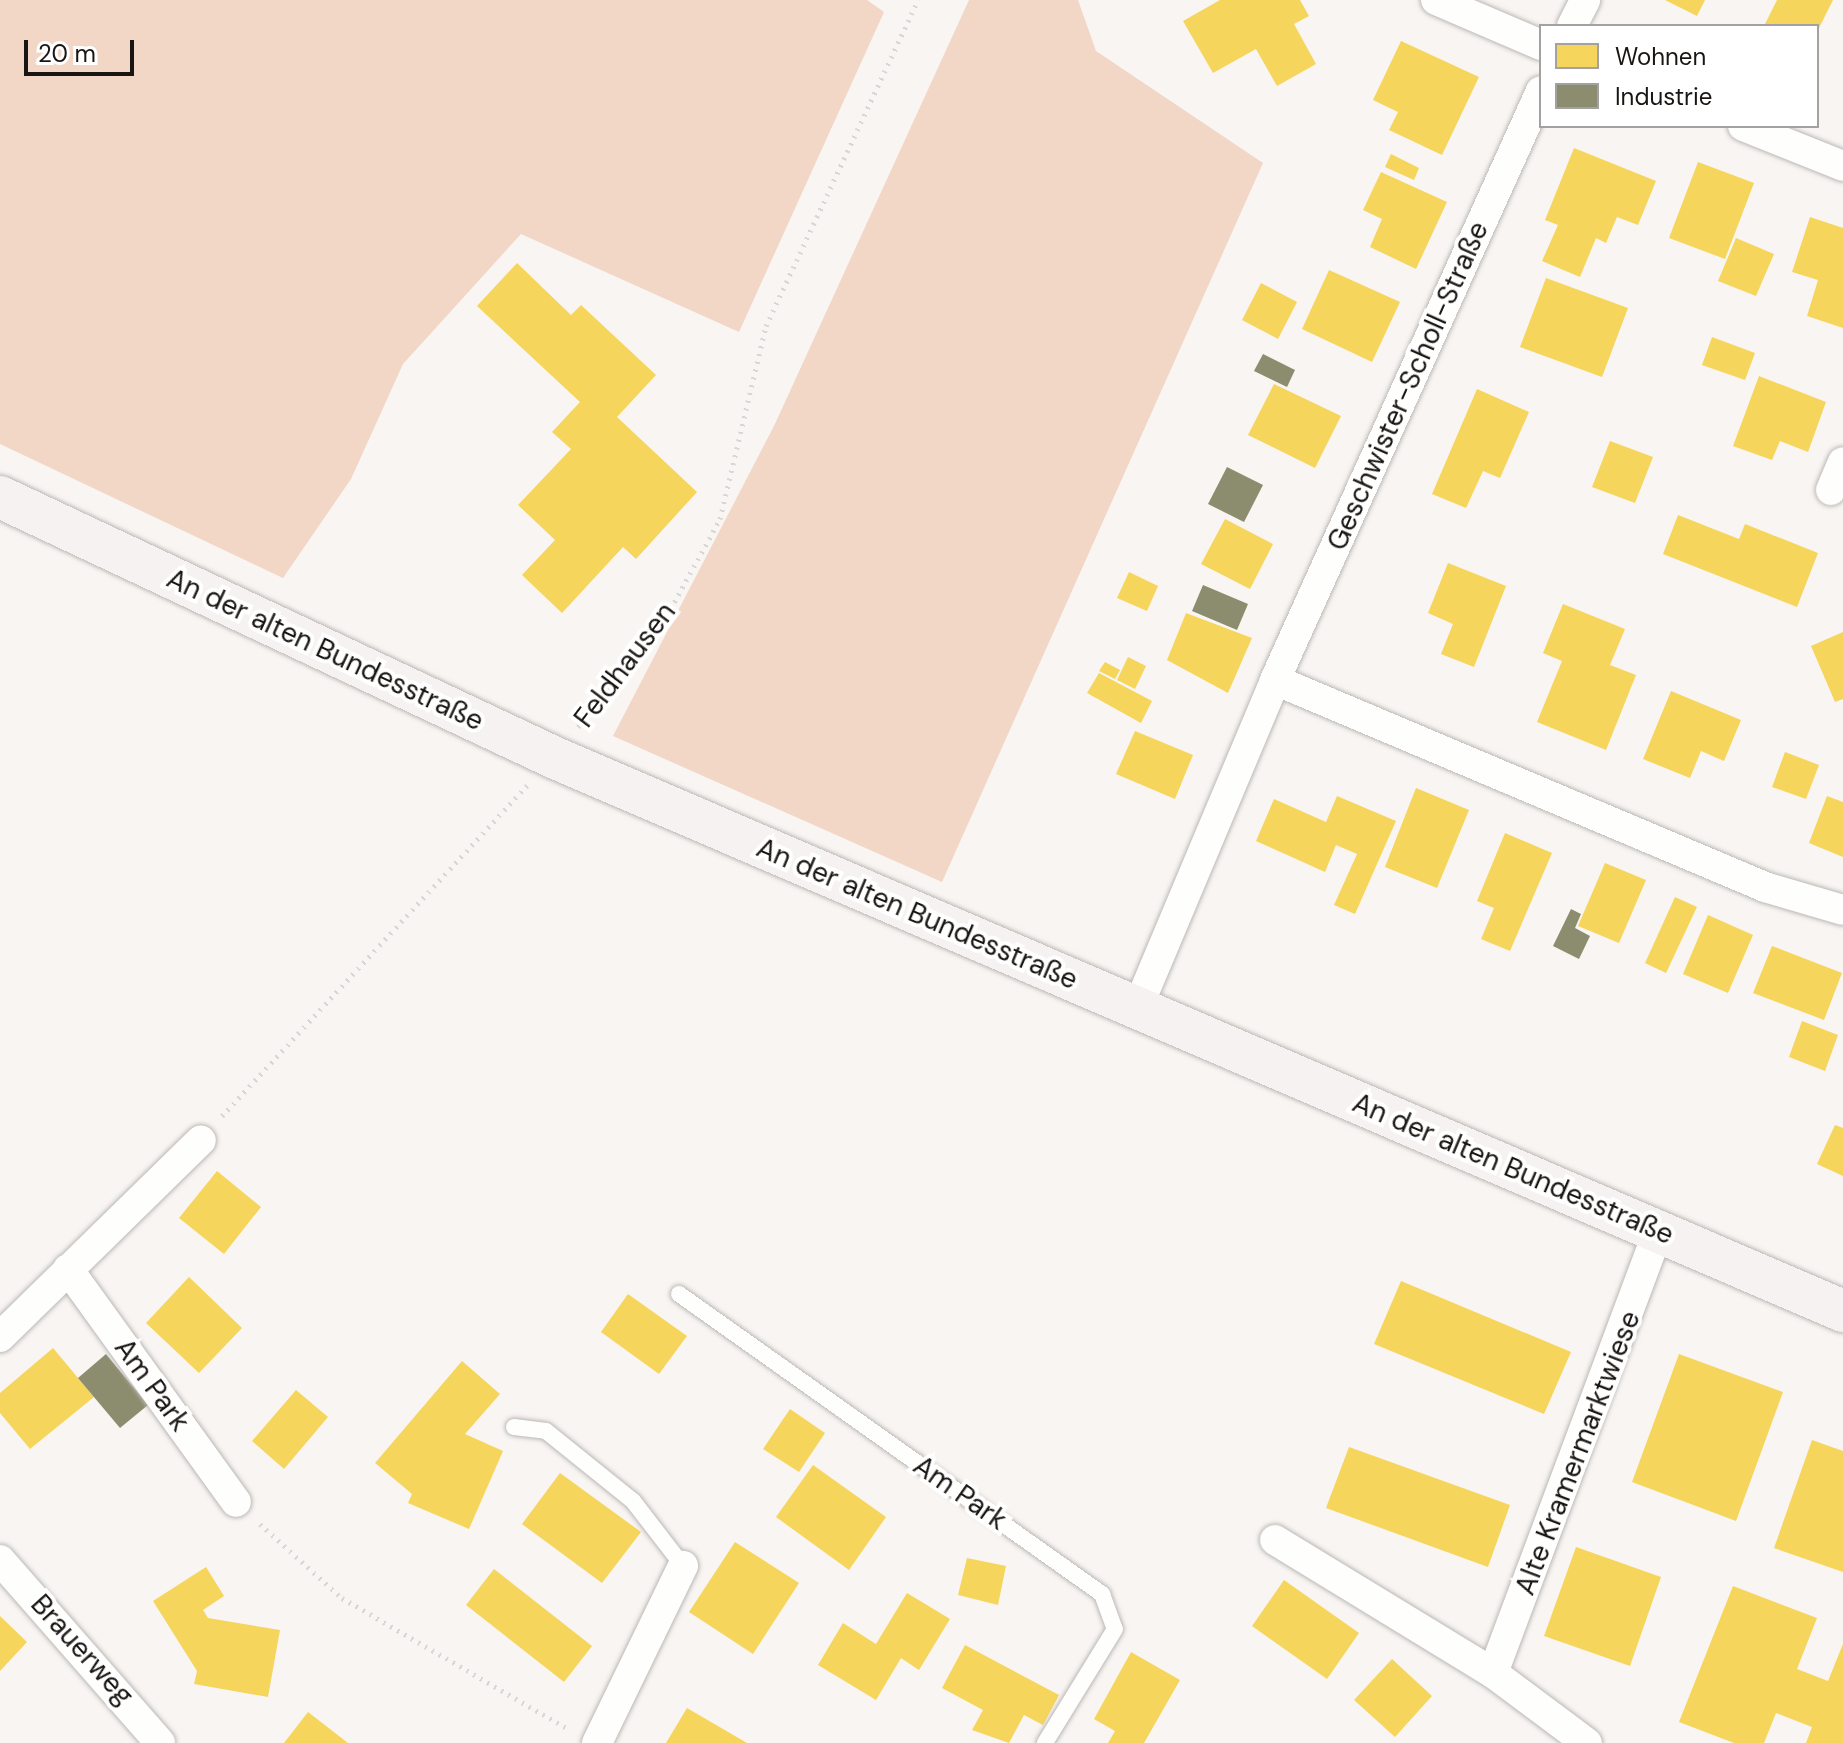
<!DOCTYPE html>
<html>
<head>
<meta charset="utf-8">
<style>
  body { margin:0 }
  #map { position:relative; width:1843px; height:1743px; overflow:hidden; background:#f9f5f2; font-family:"DM Sans",sans-serif }
  div>[style] { position:absolute }
  .green>* { inset:0; background:#f2d6c6 }
  .homes>* { inset:0; background:#f6d55c }
  .industry>* { inset:0; background:#8c8c6e }
  .path>* { height:5px; margin-top:-2.5px; transform-origin:0; background:repeating-linear-gradient(90deg,#d8d6d6 0 2px,transparent 0 8px) }
  .roads { filter:drop-shadow(0 0 2px #bbb8b6) drop-shadow(0 0 2px #bbb8b6) }
  .lane>* { height:16px; margin:-8px; padding:0 8px; transform-origin:8px; border-radius:8px; background:#fefefd }
  .street>* { height:30px; margin:-15px; padding:0 15px; transform-origin:15px; border-radius:15px; background:#fefefd }
  .secondary>* { height:42px; margin:-21px; padding:0 21px; transform-origin:21px; border-radius:21px; background:#f7f2f2 }
  span { translate:-50% -50%; white-space:nowrap; text-align:center; line-height:1.15; -webkit-text-stroke:8px #fff; paint-order:stroke }
  .street-label { font-size:28px; color:#181513 }
  .legend { position:absolute; left:1539px; top:24px; width:280px; height:104px; box-sizing:border-box; background:#fff; border:2px solid #a3a1a1; margin:0; padding:10px 14px; list-style:none; font-size:24px; color:#181513 }
  .legend li { display:flex; align-items:center; gap:16px; height:40px }
  .legend b { width:40px; border:2px solid #a3a1a1 }
  .scale { position:absolute; left:24px; top:40px; width:110px; height:36px; box-sizing:border-box; border:4px solid #181513; border-top:0; padding-left:10px; font-size:24px; line-height:28px; white-space:nowrap; color:#181513; -webkit-text-stroke:6px #fff; paint-order:stroke }
</style>
</head>
<body>
<div id="map">
  <div class="green">
    <i style="clip-path:polygon(0 0,867px 0,884px 12px,739px 332px,521px 234px,403px 364px,351px 479px,283px 578px,0 444px)"></i>
    <i style="clip-path:polygon(969px 0,1078px 0,1096px 51px,1263px 163px,942px 882px,613px 736px,774px 426px)"></i>
  </div>
  <div class="homes">
    <i style="clip-path:polygon(1220px 0,1300px 0,1309px 16px,1294px 24px,1316px 64px,1277px 86px,1256px 49px,1213px 73px,1183px 21px)"></i>
    <i style="clip-path:polygon(1665px 0,1705px 0,1697px 16px)"></i>
    <i style="clip-path:polygon(1777px 0,1833px 0,1817px 32px,1817px 26px,1764px 26px)"></i>
    <i style="clip-path:polygon(1401px 41px,1479px 77px,1442px 155px,1389px 130px,1398px 112px,1373px 100px)"></i>
    <i style="clip-path:polygon(1574px 148px,1656px 181px,1638px 225px,1617px 217px,1606px 243px,1596px 238px,1580px 277px,1542px 261px,1558px 225px,1545px 220px)"></i>
    <i style="clip-path:polygon(1391px 154px,1419px 168px,1414px 180px,1385px 167px)"></i>
    <i style="clip-path:polygon(1698px 162px,1754px 183px,1725px 259px,1669px 238px)"></i>
    <i style="clip-path:polygon(1381px 172px,1447px 202px,1416px 269px,1370px 247px,1382px 219px,1363px 210px)"></i>
    <i style="clip-path:polygon(1810px 217px,1843px 228px,1843px 328px,1807px 316px,1818px 280px,1792px 272px)"></i>
    <i style="clip-path:polygon(1736px 238px,1774px 254px,1756px 296px,1718px 281px)"></i>
    <i style="clip-path:polygon(517px 263px,571px 315px,581px 305px,656px 375px,617px 417px,697px 492px,636px 559px,623px 547px,562px 613px,522px 575px,555px 540px,518px 505px,571px 449px,552px 432px,580px 402px,477px 306px)"></i>
    <i style="clip-path:polygon(1329px 270px,1400px 302px,1372px 362px,1302px 329px)"></i>
    <i style="clip-path:polygon(1546px 278px,1628px 308px,1602px 377px,1520px 347px)"></i>
    <i style="clip-path:polygon(1261px 283px,1297px 302px,1278px 339px,1242px 320px)"></i>
    <i style="clip-path:polygon(1712px 337px,1755px 353px,1745px 380px,1702px 365px)"></i>
    <i style="clip-path:polygon(1759px 376px,1826px 402px,1808px 452px,1780px 441px,1772px 460px,1733px 446px)"></i>
    <i style="clip-path:polygon(1274px 384px,1341px 416px,1315px 468px,1248px 435px)"></i>
    <i style="clip-path:polygon(1477px 389px,1529px 412px,1500px 478px,1483px 471px,1466px 508px,1432px 494px)"></i>
    <i style="clip-path:polygon(1610px 441px,1653px 457px,1635px 503px,1592px 487px)"></i>
    <i style="clip-path:polygon(1678px 515px,1739px 539px,1745px 524px,1818px 553px,1797px 607px,1663px 554px)"></i>
    <i style="clip-path:polygon(1225px 519px,1273px 544px,1250px 589px,1201px 564px)"></i>
    <i style="clip-path:polygon(1448px 563px,1506px 586px,1474px 667px,1441px 654px,1453px 624px,1428px 613px)"></i>
    <i style="clip-path:polygon(1129px 572px,1158px 586px,1147px 611px,1117px 598px)"></i>
    <i style="clip-path:polygon(1563px 604px,1625px 629px,1610px 665px,1636px 675px,1606px 750px,1537px 722px,1562px 661px,1543px 653px)"></i>
    <i style="clip-path:polygon(1186px 613px,1252px 638px,1228px 693px,1167px 660px)"></i>
    <i style="clip-path:polygon(1843px 632px,1843px 699px,1835px 702px,1811px 646px)"></i>
    <i style="clip-path:polygon(1128px 657px,1146px 666px,1135px 689px,1117px 680px)"></i>
    <i style="clip-path:polygon(1105px 662px,1120px 670px,1115px 679px,1099px 671px)"></i>
    <i style="clip-path:polygon(1099px 673px,1152px 701px,1141px 723px,1087px 693px)"></i>
    <i style="clip-path:polygon(1671px 691px,1741px 720px,1724px 761px,1701px 751px,1690px 778px,1643px 759px)"></i>
    <i style="clip-path:polygon(1135px 731px,1193px 755px,1175px 799px,1116px 774px)"></i>
    <i style="clip-path:polygon(1785px 752px,1819px 765px,1806px 799px,1772px 787px)"></i>
    <i style="clip-path:polygon(1416px 788px,1469px 810px,1437px 888px,1385px 867px)"></i>
    <i style="clip-path:polygon(1337px 796px,1396px 821px,1355px 914px,1334px 905px,1357px 854px,1336px 845px,1325px 872px,1256px 841px,1274px 799px,1326px 822px)"></i>
    <i style="clip-path:polygon(1827px 796px,1843px 802px,1843px 857px,1809px 843px)"></i>
    <i style="clip-path:polygon(1505px 833px,1552px 853px,1510px 951px,1481px 939px,1494px 908px,1477px 901px)"></i>
    <i style="clip-path:polygon(1605px 863px,1646px 880px,1619px 943px,1578px 926px)"></i>
    <i style="clip-path:polygon(1675px 897px,1697px 907px,1666px 973px,1645px 963px)"></i>
    <i style="clip-path:polygon(1708px 915px,1753px 935px,1728px 993px,1683px 974px)"></i>
    <i style="clip-path:polygon(1772px 946px,1842px 973px,1824px 1020px,1753px 993px)"></i>
    <i style="clip-path:polygon(1802px 1021px,1838px 1035px,1825px 1071px,1789px 1057px)"></i>
    <i style="clip-path:polygon(1835px 1125px,1843px 1128px,1843px 1176px,1817px 1164px)"></i>
    <i style="clip-path:polygon(217px 1171px,261px 1207px,224px 1254px,179px 1218px)"></i>
    <i style="clip-path:polygon(189px 1277px,242px 1328px,199px 1373px,146px 1323px)"></i>
    <i style="clip-path:polygon(1401px 1281px,1571px 1352px,1544px 1414px,1374px 1344px)"></i>
    <i style="clip-path:polygon(628px 1294px,687px 1336px,659px 1374px,601px 1332px)"></i>
    <i style="clip-path:polygon(53px 1348px,94px 1397px,30px 1449px,0 1413px,0 1393px)"></i>
    <i style="clip-path:polygon(1679px 1354px,1783px 1392px,1736px 1521px,1632px 1482px)"></i>
    <i style="clip-path:polygon(462px 1361px,500px 1394px,465px 1434px,503px 1451px,469px 1529px,408px 1503px,412px 1494px,375px 1463px)"></i>
    <i style="clip-path:polygon(296px 1390px,328px 1417px,284px 1469px,252px 1441px)"></i>
    <i style="clip-path:polygon(790px 1409px,825px 1433px,799px 1472px,763px 1449px)"></i>
    <i style="clip-path:polygon(1812px 1440px,1843px 1451px,1843px 1572px,1774px 1548px)"></i>
    <i style="clip-path:polygon(1349px 1447px,1510px 1505px,1488px 1567px,1326px 1508px)"></i>
    <i style="clip-path:polygon(813px 1465px,886px 1517px,849px 1570px,776px 1517px)"></i>
    <i style="clip-path:polygon(560px 1473px,641px 1532px,602px 1583px,522px 1524px)"></i>
    <i style="clip-path:polygon(735px 1542px,799px 1583px,753px 1654px,689px 1612px)"></i>
    <i style="clip-path:polygon(1576px 1547px,1661px 1577px,1630px 1666px,1544px 1636px)"></i>
    <i style="clip-path:polygon(967px 1558px,1006px 1566px,998px 1605px,958px 1595px)"></i>
    <i style="clip-path:polygon(206px 1567px,224px 1596px,203px 1610px,208px 1618px,280px 1630px,268px 1697px,194px 1684px,197px 1671px,153px 1601px)"></i>
    <i style="clip-path:polygon(494px 1569px,592px 1646px,564px 1682px,466px 1605px)"></i>
    <i style="clip-path:polygon(1284px 1580px,1359px 1633px,1327px 1679px,1252px 1626px)"></i>
    <i style="clip-path:polygon(1733px 1586px,1817px 1618px,1797px 1669px,1828px 1681px,1843px 1644px,1843px 1743px,1806px 1743px,1812px 1727px,1776px 1713px,1764px 1743px,1734px 1743px,1679px 1722px)"></i>
    <i style="clip-path:polygon(907px 1593px,950px 1619px,919px 1670px,901px 1658px,876px 1700px,818px 1665px,843px 1623px,876px 1644px)"></i>
    <i style="clip-path:polygon(0 1616px,27px 1642px,0 1671px)"></i>
    <i style="clip-path:polygon(965px 1645px,1059px 1695px,1043px 1725px,1024px 1715px,1009px 1743px,972px 1730px,983px 1710px,942px 1688px)"></i>
    <i style="clip-path:polygon(1131px 1652px,1180px 1680px,1144px 1743px,1108px 1743px,1115px 1731px,1094px 1719px)"></i>
    <i style="clip-path:polygon(1392px 1659px,1432px 1696px,1395px 1737px,1354px 1700px)"></i>
    <i style="clip-path:polygon(687px 1708px,747px 1743px,666px 1743px)"></i>
    <i style="clip-path:polygon(308px 1712px,348px 1743px,284px 1743px)"></i>
  </div>
  <div class="industry">
    <i style="clip-path:polygon(1263px 354px,1295px 370px,1287px 387px,1254px 371px)"></i>
    <i style="clip-path:polygon(1227px 467px,1263px 485px,1244px 522px,1208px 504px)"></i>
    <i style="clip-path:polygon(1203px 585px,1248px 604px,1237px 630px,1192px 611px)"></i>
    <i style="clip-path:polygon(1571px 909px,1581px 914px,1575px 928px,1590px 936px,1579px 959px,1553px 946px)"></i>
    <i style="clip-path:polygon(106px 1354px,148px 1405px,120px 1428px,78px 1378px)"></i>
  </div>
  <div class="path">
    <i style="left:578px;top:727px;width:126px;rotate:-50.1deg"></i>
    <i style="left:659px;top:630px;width:127px;rotate:-61.2deg"></i>
    <i style="left:720px;top:519px;width:198px;rotate:-76.6deg"></i>
    <i style="left:766px;top:326px;width:360px;rotate:-65deg"></i>
    <i style="left:222px;top:1116px;width:450px;rotate:-47.3deg"></i>
    <i style="left:260px;top:1524px;width:110px;rotate:42.1deg"></i>
    <i style="left:342px;top:1598px;width:259px;rotate:30.1deg"></i>
  </div>
  <div class="roads">
    <div class="lane">
      <i style="left:679px;top:1294px;width:519px;rotate:35.35deg"></i>
      <i style="left:1102px;top:1594px;width:37px;rotate:70deg"></i>
      <i style="left:1115px;top:1629px;width:134px;rotate:121.6deg"></i>
      <i style="left:514px;top:1427px;width:32px;rotate:7deg"></i>
      <i style="left:546px;top:1431px;width:112px;rotate:38.8deg"></i>
      <i style="left:633px;top:1501px;width:82px;rotate:52.4deg"></i>
    </div>
    <div class="street">
      <i style="left:1436px;top:0;width:114px;rotate:23.2deg"></i>
      <i style="left:1572px;top:26px;width:29px;rotate:-63deg"></i>
      <i style="left:1743px;top:126px;width:108px;rotate:21.8deg"></i>
      <i style="left:1831px;top:490px;width:30px;rotate:-67deg"></i>
      <i style="left:1275px;top:680px;width:532px;rotate:22.9deg"></i>
      <i style="left:1765px;top:887px;width:81px;rotate:16.4deg"></i>
      <i style="left:1137px;top:1009px;width:357px;rotate:-67.2deg"></i>
      <i style="left:1275px;top:680px;width:646px;rotate:-65.7deg"></i>
      <i style="left:68px;top:1269px;width:287px;rotate:54.2deg"></i>
      <i style="left:0;top:1337px;width:281px;rotate:-44.4deg"></i>
      <i style="left:1275px;top:1540px;width:255px;rotate:31.4deg"></i>
      <i style="left:1493px;top:1673px;width:117px;rotate:36.7deg"></i>
      <i style="left:0;top:1560px;width:243px;rotate:48.8deg"></i>
      <i style="left:1493px;top:1673px;width:472px;rotate:-69.5deg"></i>
      <i style="left:597px;top:1743px;width:197px;rotate:-64.1deg"></i>
    </div>
    <div class="secondary">
      <i style="left:0;top:497px;width:611px;rotate:25.18deg"></i>
      <i style="left:553px;top:757px;width:1404px;rotate:23.24deg"></i>
    </div>
  </div>
  <div class="street-label">
    <span style="left:1408px;top:386px;rotate:-66deg">Geschwister-Scholl-Straße</span>
    <span style="left:325px;top:650px;rotate:25deg">An der alten Bundesstraße</span>
    <span style="left:625px;top:665px;rotate:-53deg">Feldhausen</span>
    <span style="left:917px;top:914px;rotate:23deg">An der alten Bundesstraße</span>
    <span style="left:1513px;top:1169px;rotate:23deg">An der alten Bundesstraße</span>
    <span style="left:152px;top:1385px;rotate:54deg">Am Park</span>
    <span style="left:1578px;top:1453px;rotate:-69deg">Alte Kramermarktwiese</span>
    <span style="left:960px;top:1493px;rotate:35deg">Am Park</span>
    <span style="left:82px;top:1650px;rotate:48deg">Brauerweg</span>
  </div>
  <ul class="legend">
  <li><b style="height:22px;background:#f6d55c"></b>Wohnen</li>
  <li><b style="height:22px;background:#8c8c6e"></b>Industrie</li>
  </ul>
  <div class="scale">20 m</div>
</div>
</body>
</html>
